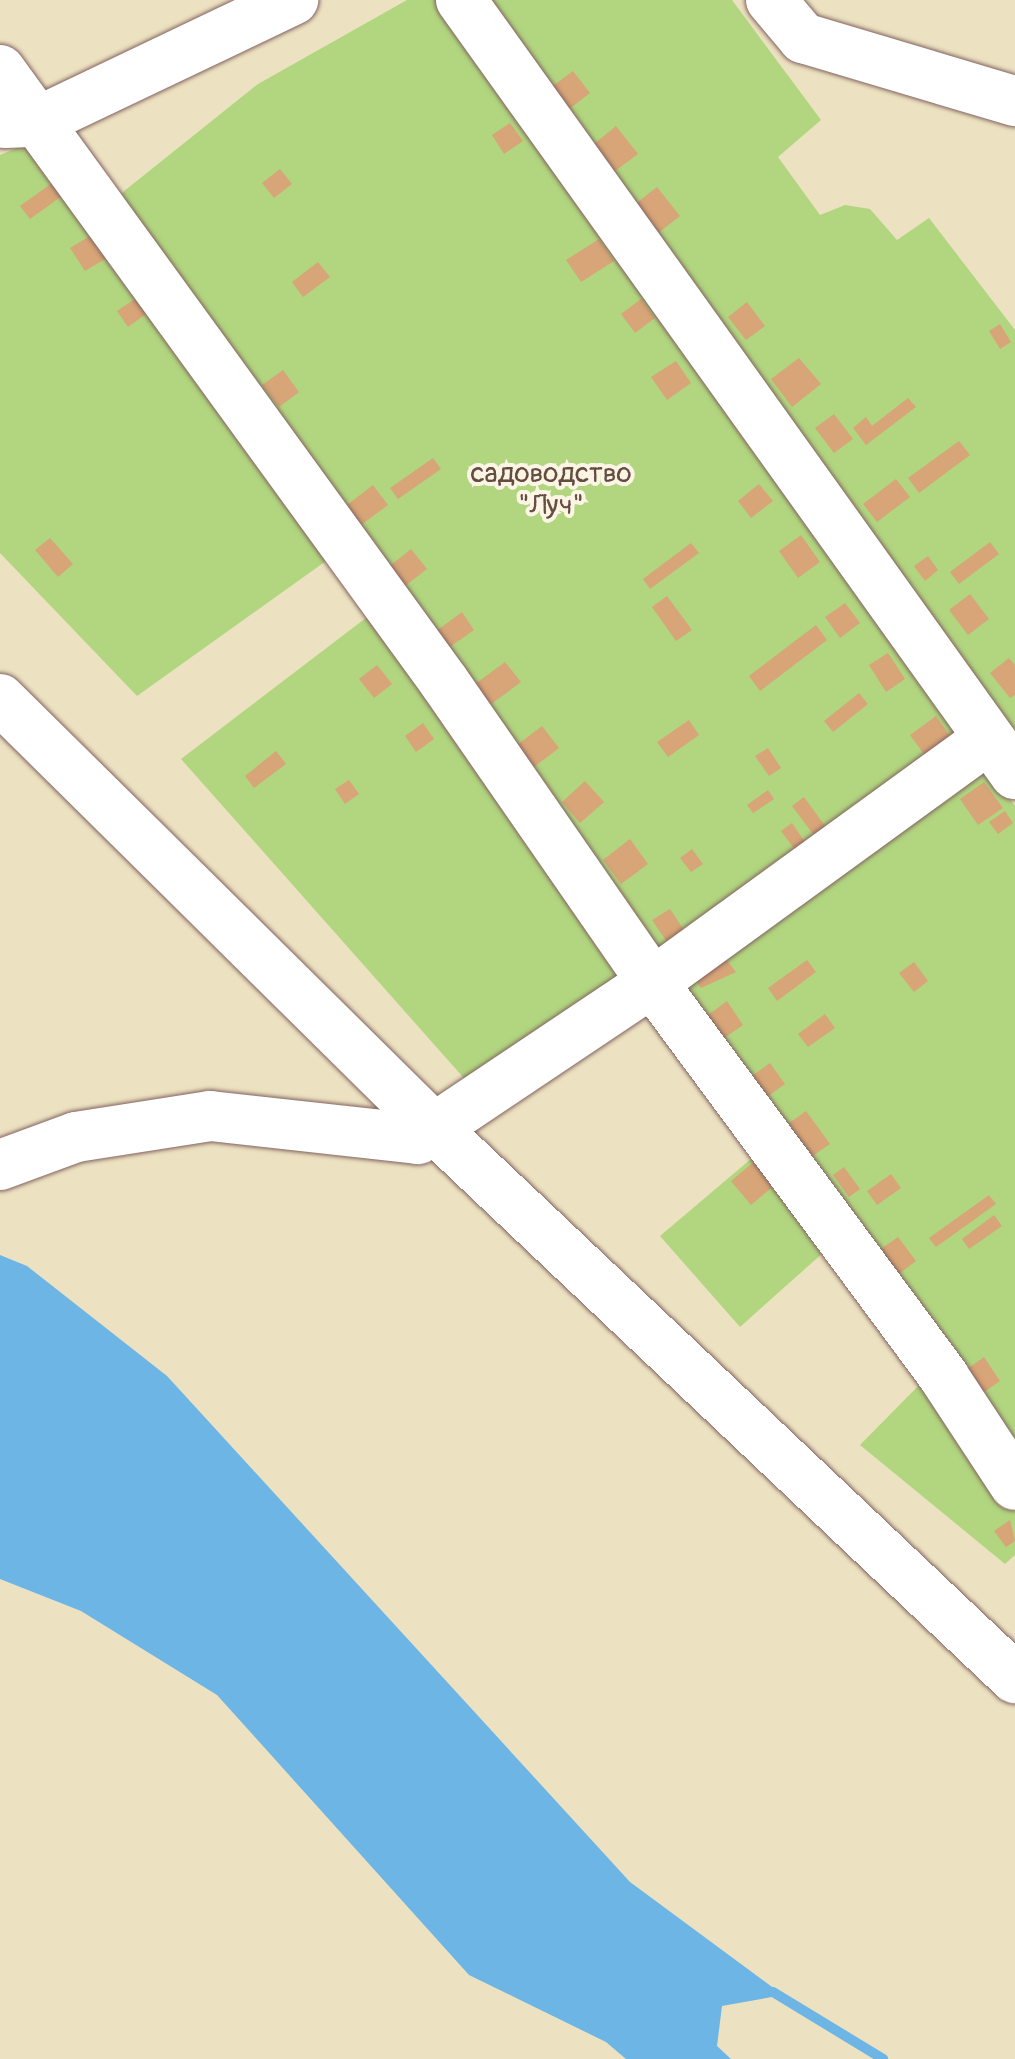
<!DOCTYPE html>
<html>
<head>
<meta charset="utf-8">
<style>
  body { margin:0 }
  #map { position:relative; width:1015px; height:2059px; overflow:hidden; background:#ece2c1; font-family:Pangolin,sans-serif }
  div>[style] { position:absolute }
  .green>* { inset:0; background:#b1d67f }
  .water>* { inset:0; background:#6cb5e4 }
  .stream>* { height:10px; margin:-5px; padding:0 5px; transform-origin:5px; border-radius:5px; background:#6cb5e4 }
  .building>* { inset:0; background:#d7a577 }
  .roads { filter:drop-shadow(0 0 2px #836360) drop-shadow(0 0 2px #836360) }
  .minor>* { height:50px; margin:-25px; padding:0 25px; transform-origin:25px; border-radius:25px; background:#fff }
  span { translate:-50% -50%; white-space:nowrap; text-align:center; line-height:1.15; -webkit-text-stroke:8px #fcf5e5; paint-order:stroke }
  .park-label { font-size:28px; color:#644d40 }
</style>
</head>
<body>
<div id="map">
  <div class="green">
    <i style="clip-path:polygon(407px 0,439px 0,966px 739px,657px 958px,113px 200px,258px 84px)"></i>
    <i style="clip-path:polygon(479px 0,732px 0,821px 120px,778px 157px,820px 215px,845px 205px,870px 209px,897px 240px,929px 218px,1015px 330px,1015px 742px)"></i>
    <i style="clip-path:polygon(37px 140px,333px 556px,137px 696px,0 553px,0 155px)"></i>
    <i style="clip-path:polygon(375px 611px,631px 968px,470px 1085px,181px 759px)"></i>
    <i style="clip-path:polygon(985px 764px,1015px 806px,1015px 1460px,677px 984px)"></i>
    <i style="clip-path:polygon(758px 1153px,834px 1243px,740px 1327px,660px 1236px)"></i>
    <i style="clip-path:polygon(929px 1375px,1015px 1499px,1015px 1555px,1005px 1564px,860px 1445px)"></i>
  </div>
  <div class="water">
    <i style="clip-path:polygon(0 1255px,27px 1266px,167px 1376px,630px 1882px,783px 1995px,722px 2006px,717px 2046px,731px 2059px,626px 2059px,606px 2042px,469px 1975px,217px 1695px,81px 1611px,0 1579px)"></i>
  </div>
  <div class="stream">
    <i style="left:773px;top:1992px;width:129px;rotate:31.3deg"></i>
  </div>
  <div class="building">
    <i style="clip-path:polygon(573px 71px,590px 93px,568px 110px,550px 88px)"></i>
    <i style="clip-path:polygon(510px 123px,523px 141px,504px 154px,492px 135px)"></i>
    <i style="clip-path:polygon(616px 126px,638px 154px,615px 171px,594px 144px)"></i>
    <i style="clip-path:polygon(280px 169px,292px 184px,274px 198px,262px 183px)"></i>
    <i style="clip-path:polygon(52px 183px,62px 196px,30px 219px,20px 206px)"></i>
    <i style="clip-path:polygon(657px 187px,680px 216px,657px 234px,634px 205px)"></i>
    <i style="clip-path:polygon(95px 233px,110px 256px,85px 271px,70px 248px)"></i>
    <i style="clip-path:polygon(599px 239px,614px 261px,581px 282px,566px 260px)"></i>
    <i style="clip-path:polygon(318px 262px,330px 277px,303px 297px,292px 282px)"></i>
    <i style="clip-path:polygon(135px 299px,146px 314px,128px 327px,117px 311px)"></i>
    <i style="clip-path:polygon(641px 299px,655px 318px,635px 333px,621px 314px)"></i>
    <i style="clip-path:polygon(747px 302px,765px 326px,746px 340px,728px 317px)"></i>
    <i style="clip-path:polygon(1000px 324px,1011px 342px,1000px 349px,989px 331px)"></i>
    <i style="clip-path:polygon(799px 358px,821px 384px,792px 407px,771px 379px)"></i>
    <i style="clip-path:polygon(676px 361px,691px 383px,667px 400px,651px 377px)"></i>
    <i style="clip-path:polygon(283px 370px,299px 392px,279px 407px,262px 385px)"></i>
    <i style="clip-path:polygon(908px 398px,916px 407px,866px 445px,853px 428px,866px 417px,872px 426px)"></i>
    <i style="clip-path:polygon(834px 414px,853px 439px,834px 453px,815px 428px)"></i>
    <i style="clip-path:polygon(959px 441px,970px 455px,919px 493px,908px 478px)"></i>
    <i style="clip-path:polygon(433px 458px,441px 469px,398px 499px,390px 488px)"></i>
    <i style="clip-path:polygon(896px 479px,910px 497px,877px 522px,863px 504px)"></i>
    <i style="clip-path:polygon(759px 484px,773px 501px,751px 518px,738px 501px)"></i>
    <i style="clip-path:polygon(373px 485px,388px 505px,361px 525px,347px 505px)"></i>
    <i style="clip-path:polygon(801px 535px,820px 562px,798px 578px,779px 551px)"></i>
    <i style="clip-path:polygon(50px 538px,73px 564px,58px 577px,35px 550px)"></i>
    <i style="clip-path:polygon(990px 542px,999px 554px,959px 584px,950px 572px)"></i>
    <i style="clip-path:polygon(691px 543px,699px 553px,650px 589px,643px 579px)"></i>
    <i style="clip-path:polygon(411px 549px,427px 569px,401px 589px,386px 569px)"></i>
    <i style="clip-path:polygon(928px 556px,938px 570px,925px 581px,914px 566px)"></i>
    <i style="clip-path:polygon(970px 594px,989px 619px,968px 635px,949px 610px)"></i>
    <i style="clip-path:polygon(667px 596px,692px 630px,676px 641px,652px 607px)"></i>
    <i style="clip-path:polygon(845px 603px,860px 623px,840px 638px,825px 617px)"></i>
    <i style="clip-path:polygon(462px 612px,474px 630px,447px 649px,435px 632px)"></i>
    <i style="clip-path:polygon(816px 625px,827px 640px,760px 691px,749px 676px)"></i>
    <i style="clip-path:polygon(888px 653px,905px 679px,886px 692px,869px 665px)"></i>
    <i style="clip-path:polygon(1009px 658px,1015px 665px,1015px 695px,1010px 698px,990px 673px)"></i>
    <i style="clip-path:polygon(505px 662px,521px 682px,486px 708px,471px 687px)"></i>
    <i style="clip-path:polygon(377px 665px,392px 684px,374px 698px,359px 679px)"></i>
    <i style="clip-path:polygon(859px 693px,868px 704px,833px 732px,824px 721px)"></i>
    <i style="clip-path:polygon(936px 716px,952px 739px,926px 757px,910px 735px)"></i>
    <i style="clip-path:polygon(689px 720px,699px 735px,668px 757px,657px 742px)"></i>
    <i style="clip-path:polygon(423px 723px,434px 739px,416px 752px,405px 736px)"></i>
    <i style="clip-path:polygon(542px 726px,559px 748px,534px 767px,517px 745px)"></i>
    <i style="clip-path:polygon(768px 748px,781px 768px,769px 776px,755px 756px)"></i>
    <i style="clip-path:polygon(276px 751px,286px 764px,254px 788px,245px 776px)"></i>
    <i style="clip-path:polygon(349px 780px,359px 794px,345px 804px,335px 789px)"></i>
    <i style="clip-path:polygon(585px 781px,604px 802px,580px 823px,562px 802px)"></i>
    <i style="clip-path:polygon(984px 782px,1003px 808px,978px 825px,960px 799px)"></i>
    <i style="clip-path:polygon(768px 790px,774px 799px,753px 813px,747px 805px)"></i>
    <i style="clip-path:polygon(804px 797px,828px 830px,816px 838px,792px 806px)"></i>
    <i style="clip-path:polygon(1005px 811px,1013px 823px,998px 834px,989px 822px)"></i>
    <i style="clip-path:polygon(792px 823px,805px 842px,795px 850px,781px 831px)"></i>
    <i style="clip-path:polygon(630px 839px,648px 864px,621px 884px,603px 860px)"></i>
    <i style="clip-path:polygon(692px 849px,703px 864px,691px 872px,680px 858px)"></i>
    <i style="clip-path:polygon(670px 909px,686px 933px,669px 945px,652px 920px)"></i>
    <i style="clip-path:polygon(722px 954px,736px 972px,701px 988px,692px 976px)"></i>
    <i style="clip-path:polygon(807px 960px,816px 972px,777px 1001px,768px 988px)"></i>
    <i style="clip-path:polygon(914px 962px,928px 981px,914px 992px,899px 973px)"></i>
    <i style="clip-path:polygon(727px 1001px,743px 1025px,724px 1038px,708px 1015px)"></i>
    <i style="clip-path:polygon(825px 1014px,835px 1028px,808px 1047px,798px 1034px)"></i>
    <i style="clip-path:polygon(770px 1063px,785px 1084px,767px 1097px,752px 1076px)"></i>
    <i style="clip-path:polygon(806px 1111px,830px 1144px,811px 1157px,788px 1124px)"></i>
    <i style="clip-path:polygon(755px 1161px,775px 1185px,751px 1205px,731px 1181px)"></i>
    <i style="clip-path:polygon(844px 1167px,860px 1189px,849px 1197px,833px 1175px)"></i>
    <i style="clip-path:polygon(891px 1174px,901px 1188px,877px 1205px,867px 1191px)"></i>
    <i style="clip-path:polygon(989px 1195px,996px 1204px,936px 1247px,929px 1238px)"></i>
    <i style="clip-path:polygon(994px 1215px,1002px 1226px,969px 1249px,962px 1239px)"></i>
    <i style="clip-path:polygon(898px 1237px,916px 1261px,896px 1276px,878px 1251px)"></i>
    <i style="clip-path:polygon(984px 1357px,1000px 1381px,980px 1395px,963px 1372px)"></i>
    <i style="clip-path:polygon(1010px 1520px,1015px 1541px,1006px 1547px,994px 1531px)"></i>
  </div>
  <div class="roads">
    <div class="minor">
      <i style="left:461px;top:0;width:952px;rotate:54.41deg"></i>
      <i style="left:771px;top:0;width:50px;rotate:49.9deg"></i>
      <i style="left:803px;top:38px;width:221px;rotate:16.6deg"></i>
      <i style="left:0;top:70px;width:757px;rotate:54.02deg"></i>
      <i style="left:445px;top:683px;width:364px;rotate:55.3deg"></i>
      <i style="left:652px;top:982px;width:491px;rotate:53.5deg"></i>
      <i style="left:944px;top:1377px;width:129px;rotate:56.7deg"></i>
      <i style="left:5px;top:123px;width:32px;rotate:-2deg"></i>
      <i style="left:37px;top:122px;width:284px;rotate:-25.5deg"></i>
      <i style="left:0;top:699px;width:612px;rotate:44.67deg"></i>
      <i style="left:435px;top:1129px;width:799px;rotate:43.43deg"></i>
      <i style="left:0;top:1165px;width:81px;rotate:-20.2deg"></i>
      <i style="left:76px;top:1137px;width:136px;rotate:-8.9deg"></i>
      <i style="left:210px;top:1116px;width:209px;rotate:6.3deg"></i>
      <i style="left:418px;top:1139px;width:303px;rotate:-33.8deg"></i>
      <i style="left:670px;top:970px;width:394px;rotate:-36deg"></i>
    </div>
  </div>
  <div class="park-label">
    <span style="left:551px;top:490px">садоводство<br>"Луч"</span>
  </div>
</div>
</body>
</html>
